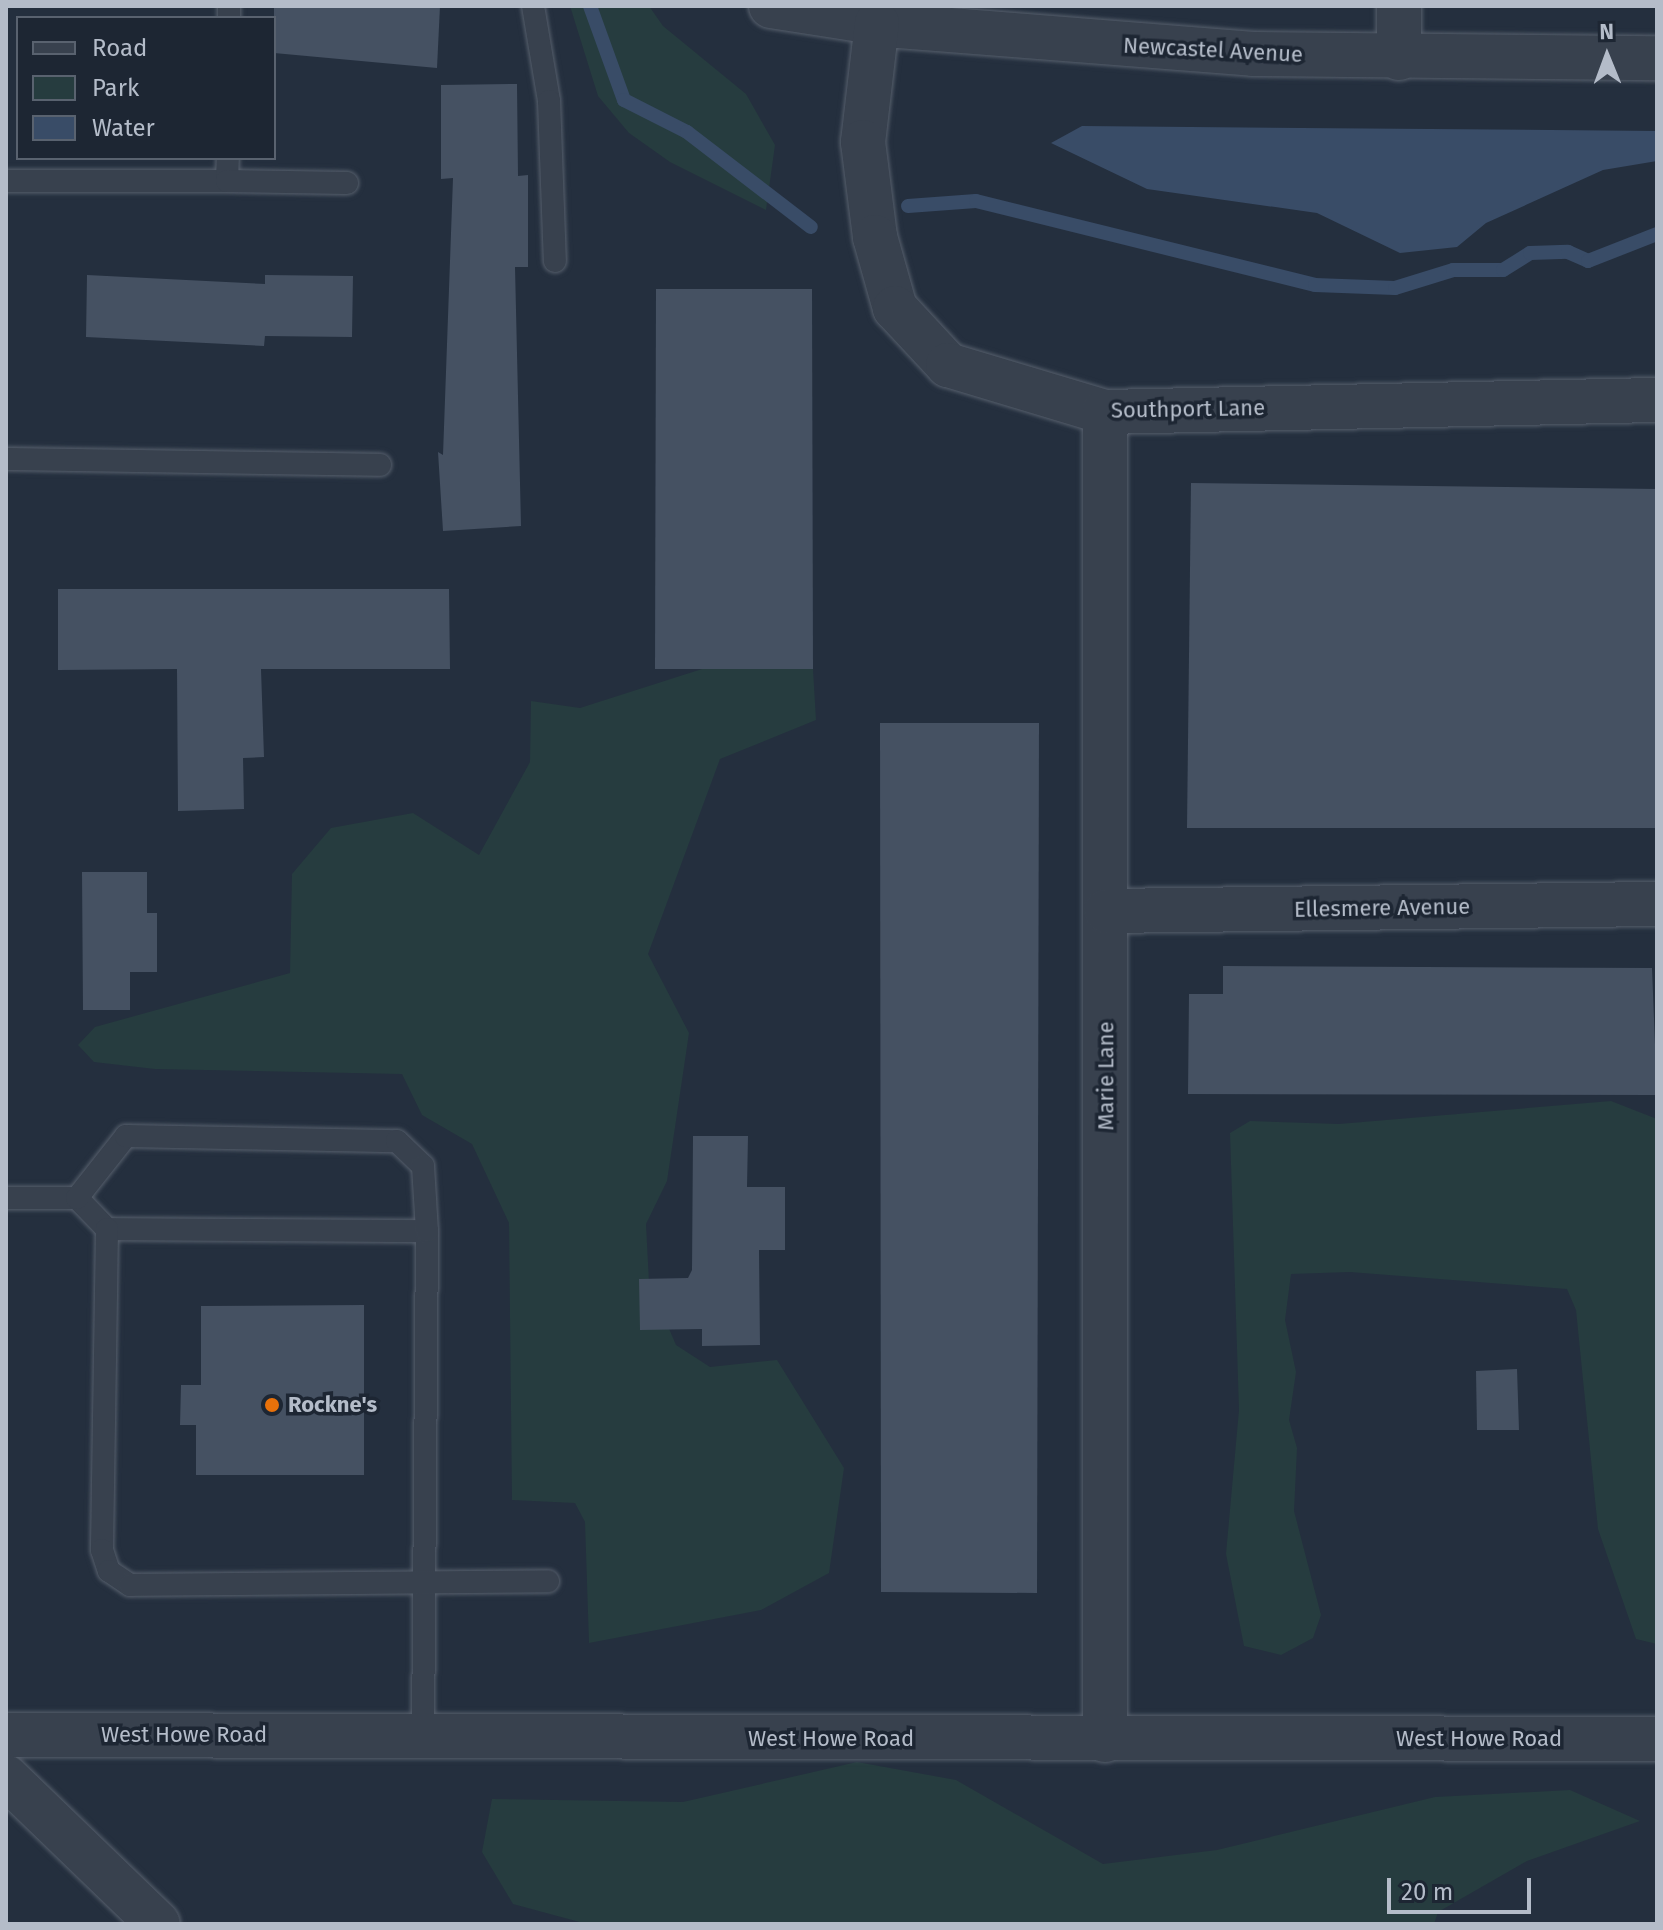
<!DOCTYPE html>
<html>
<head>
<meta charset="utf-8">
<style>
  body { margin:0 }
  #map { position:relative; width:1663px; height:1930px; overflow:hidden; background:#242f3e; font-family:"Fira Sans",sans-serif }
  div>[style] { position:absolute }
  .green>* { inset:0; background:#263c3f }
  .water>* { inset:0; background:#394c67 }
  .stream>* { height:14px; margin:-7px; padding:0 7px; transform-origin:7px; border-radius:7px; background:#394c67 }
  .building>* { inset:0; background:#455162 }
  .roads { filter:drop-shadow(0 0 2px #565f6c) drop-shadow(0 0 2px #565f6c) }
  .service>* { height:22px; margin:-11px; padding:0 11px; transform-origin:11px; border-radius:11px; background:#38414e }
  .minor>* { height:44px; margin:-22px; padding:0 22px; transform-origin:22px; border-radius:22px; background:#38414e }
  .tertiary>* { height:44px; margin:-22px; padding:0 22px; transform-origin:22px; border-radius:22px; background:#38414e }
  .dots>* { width:22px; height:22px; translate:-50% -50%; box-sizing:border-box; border:4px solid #1d2633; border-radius:50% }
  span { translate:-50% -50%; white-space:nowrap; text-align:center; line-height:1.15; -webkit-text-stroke:7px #1d2633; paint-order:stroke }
  .street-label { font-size:22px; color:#b4bcc9 }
  .poi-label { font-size:22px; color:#b4bcc9; font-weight:700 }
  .left { translate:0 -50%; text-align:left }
  .frame { position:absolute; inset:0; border:8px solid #b4bcc9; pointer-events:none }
  .legend { position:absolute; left:16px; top:16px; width:260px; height:144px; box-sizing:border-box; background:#1d2633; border:2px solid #59626f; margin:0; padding:10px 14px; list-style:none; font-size:24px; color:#b4bcc9 }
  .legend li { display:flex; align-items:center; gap:16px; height:40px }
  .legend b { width:40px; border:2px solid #59626f }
  .north { position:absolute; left:1567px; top:16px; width:80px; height:80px; -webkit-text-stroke:6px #1d2633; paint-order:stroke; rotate:359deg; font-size:22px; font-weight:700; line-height:32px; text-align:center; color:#b4bcc9 }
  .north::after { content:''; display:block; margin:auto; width:28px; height:36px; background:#b4bcc9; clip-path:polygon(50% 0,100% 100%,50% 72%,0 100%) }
  .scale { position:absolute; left:1387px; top:1878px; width:144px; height:36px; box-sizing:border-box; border:4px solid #b4bcc9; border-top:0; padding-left:10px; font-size:24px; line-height:28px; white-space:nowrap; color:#b4bcc9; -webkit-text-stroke:6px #1d2633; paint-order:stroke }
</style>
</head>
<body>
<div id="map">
  <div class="green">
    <i style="clip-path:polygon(570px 6px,649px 6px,663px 26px,746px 94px,775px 145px,766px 210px,670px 162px,629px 133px,598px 96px)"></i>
    <i style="clip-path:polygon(702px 669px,813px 669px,816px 720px,720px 759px,648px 954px,689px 1033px,667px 1181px,646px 1224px,649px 1282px,676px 1345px,710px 1367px,777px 1360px,844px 1468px,829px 1573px,761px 1610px,589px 1643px,585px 1522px,575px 1503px,512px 1500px,509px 1223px,472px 1144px,422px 1115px,402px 1074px,155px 1069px,94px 1062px,78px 1045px,95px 1027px,290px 973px,292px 874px,331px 828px,413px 813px,479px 855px,530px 762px,531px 701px,580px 708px)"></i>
    <i style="clip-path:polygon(1611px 1101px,1657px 1119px,1657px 1644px,1636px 1639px,1598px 1529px,1576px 1310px,1567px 1289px,1350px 1272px,1291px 1274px,1285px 1320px,1296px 1372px,1289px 1420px,1297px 1448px,1294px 1511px,1321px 1615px,1313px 1638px,1281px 1655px,1244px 1646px,1226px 1554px,1239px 1410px,1230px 1133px,1250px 1121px,1339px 1124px)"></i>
    <i style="clip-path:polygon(857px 1762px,956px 1780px,1103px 1864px,1217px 1850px,1435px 1797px,1570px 1790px,1640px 1821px,1527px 1861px,1438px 1912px,1434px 1924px,587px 1924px,513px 1904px,482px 1852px,492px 1799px,683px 1802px)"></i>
  </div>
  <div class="water">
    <i style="clip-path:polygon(1082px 126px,1657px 131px,1657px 161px,1603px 170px,1486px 223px,1457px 247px,1400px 253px,1317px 213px,1147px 189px,1051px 143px)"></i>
  </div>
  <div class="stream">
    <i style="left:590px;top:6px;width:100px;rotate:70.1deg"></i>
    <i style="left:624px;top:100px;width:71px;rotate:26.9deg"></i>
    <i style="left:687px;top:132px;width:156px;rotate:37.5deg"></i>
    <i style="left:908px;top:206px;width:68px;rotate:-4.2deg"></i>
    <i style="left:976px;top:201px;width:349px;rotate:13.9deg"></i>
    <i style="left:1315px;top:285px;width:80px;rotate:2.1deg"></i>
    <i style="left:1395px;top:288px;width:61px;rotate:-17.2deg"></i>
    <i style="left:1453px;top:270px;width:50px"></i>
    <i style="left:1503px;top:270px;width:32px;rotate:-32deg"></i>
    <i style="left:1530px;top:253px;width:38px;rotate:-2deg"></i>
    <i style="left:1568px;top:252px;width:22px;rotate:24deg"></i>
    <i style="left:1588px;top:261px;width:74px;rotate:-21.4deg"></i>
  </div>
  <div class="building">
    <i style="clip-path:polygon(274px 6px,440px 6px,437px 68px,274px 53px)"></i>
    <i style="clip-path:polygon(517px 84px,518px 176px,528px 175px,528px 267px,515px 267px,521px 526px,443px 531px,438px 452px,443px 455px,453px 178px,441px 179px,441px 85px)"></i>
    <i style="clip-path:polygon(87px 275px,265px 284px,265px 275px,353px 276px,352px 337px,265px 336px,264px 346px,86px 337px)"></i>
    <i style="clip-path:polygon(656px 289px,812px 289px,813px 669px,655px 669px)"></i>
    <i style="clip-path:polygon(1191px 483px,1657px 489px,1657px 828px,1187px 828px)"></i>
    <i style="clip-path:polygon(58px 589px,449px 589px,450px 669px,261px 669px,264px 757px,243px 758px,244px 809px,178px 811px,177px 669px,58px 670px)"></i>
    <i style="clip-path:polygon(880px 723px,1039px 723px,1037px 1593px,881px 1592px)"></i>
    <i style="clip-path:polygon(82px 872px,147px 872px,147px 913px,157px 913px,157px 972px,130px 972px,130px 1010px,83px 1010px)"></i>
    <i style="clip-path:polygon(1223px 966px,1652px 968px,1657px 1095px,1188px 1094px,1189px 994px,1223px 994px)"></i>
    <i style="clip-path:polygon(693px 1136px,748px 1136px,747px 1187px,785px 1187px,785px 1250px,759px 1250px,760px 1345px,702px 1346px,702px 1329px,640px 1330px,639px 1279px,688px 1278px,692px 1270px)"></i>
    <i style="clip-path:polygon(364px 1305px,364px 1475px,196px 1475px,196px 1425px,180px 1425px,181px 1385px,201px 1385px,201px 1306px)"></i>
    <i style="clip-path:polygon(1517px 1369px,1519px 1430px,1477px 1430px,1476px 1371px)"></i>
  </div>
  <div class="roads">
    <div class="service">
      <i style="left:533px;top:6px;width:96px;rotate:80.4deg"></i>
      <i style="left:549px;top:101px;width:160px;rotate:87.9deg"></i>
      <i style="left:229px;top:18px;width:12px;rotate:-90deg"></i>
      <i style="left:6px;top:181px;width:221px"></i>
      <i style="left:227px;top:181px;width:23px;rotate:-88deg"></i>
      <i style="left:227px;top:181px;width:120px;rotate:1deg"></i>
      <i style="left:6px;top:459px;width:374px;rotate:0.9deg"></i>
      <i style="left:6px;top:1198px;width:71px"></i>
      <i style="left:77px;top:1198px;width:43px;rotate:45.9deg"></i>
      <i style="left:107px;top:1229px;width:320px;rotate:0.4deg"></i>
      <i style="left:427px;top:1231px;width:506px;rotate:90.45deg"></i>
      <i style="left:77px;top:1198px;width:79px;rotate:-51.7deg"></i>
      <i style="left:126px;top:1136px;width:271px;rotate:1.1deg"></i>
      <i style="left:397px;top:1141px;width:36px;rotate:44deg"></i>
      <i style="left:423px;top:1166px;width:65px;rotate:86.5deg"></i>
      <i style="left:107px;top:1229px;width:321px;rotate:90.9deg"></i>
      <i style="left:102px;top:1550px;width:22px;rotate:72deg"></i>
      <i style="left:109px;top:1571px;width:25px;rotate:34deg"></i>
      <i style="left:130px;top:1585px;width:418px;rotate:-0.5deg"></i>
    </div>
    <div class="minor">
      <i style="left:771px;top:6px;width:130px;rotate:8.9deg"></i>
      <i style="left:899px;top:26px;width:355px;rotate:4.5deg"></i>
      <i style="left:1253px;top:54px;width:404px;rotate:0.6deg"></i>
      <i style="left:877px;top:23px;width:120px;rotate:96.7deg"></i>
      <i style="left:863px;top:142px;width:96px;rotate:82.8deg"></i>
      <i style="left:875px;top:237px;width:74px;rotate:74.3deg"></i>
      <i style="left:895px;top:308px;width:78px;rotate:47.1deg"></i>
      <i style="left:948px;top:365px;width:164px;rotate:16.7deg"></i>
      <i style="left:1105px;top:412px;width:552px;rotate:-1.25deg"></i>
      <i style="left:1399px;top:58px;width:52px;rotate:-90deg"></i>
      <i style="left:1105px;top:412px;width:1328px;rotate:90deg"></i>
      <i style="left:1106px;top:911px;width:551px;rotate:-0.73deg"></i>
    </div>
    <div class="tertiary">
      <i style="left:6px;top:1735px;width:1651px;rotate:0.14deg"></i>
      <i style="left:6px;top:1777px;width:211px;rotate:44deg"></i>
    </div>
  </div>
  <div class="dots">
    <i style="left:272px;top:1405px;background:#e8710a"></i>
  </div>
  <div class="street-label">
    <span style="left:1213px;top:50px;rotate:3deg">Newcastel Avenue</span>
    <span style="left:1188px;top:409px;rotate:-1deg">Southport Lane</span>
    <span style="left:1382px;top:908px;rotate:-1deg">Ellesmere Avenue</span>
    <span style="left:1106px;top:1076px;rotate:-90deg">Marie Lane</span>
    <span style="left:184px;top:1735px">West Howe Road</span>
    <span style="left:831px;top:1739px">West Howe Road</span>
    <span style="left:1479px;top:1739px">West Howe Road</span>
  </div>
  <div class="poi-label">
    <span class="left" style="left:288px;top:1405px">Rockne's</span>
  </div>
  <div class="frame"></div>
  <ul class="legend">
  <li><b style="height:10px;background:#38414e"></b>Road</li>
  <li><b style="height:22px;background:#263c3f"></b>Park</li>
  <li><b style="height:22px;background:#394c67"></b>Water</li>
  </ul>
  <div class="north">N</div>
  <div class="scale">20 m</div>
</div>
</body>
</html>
